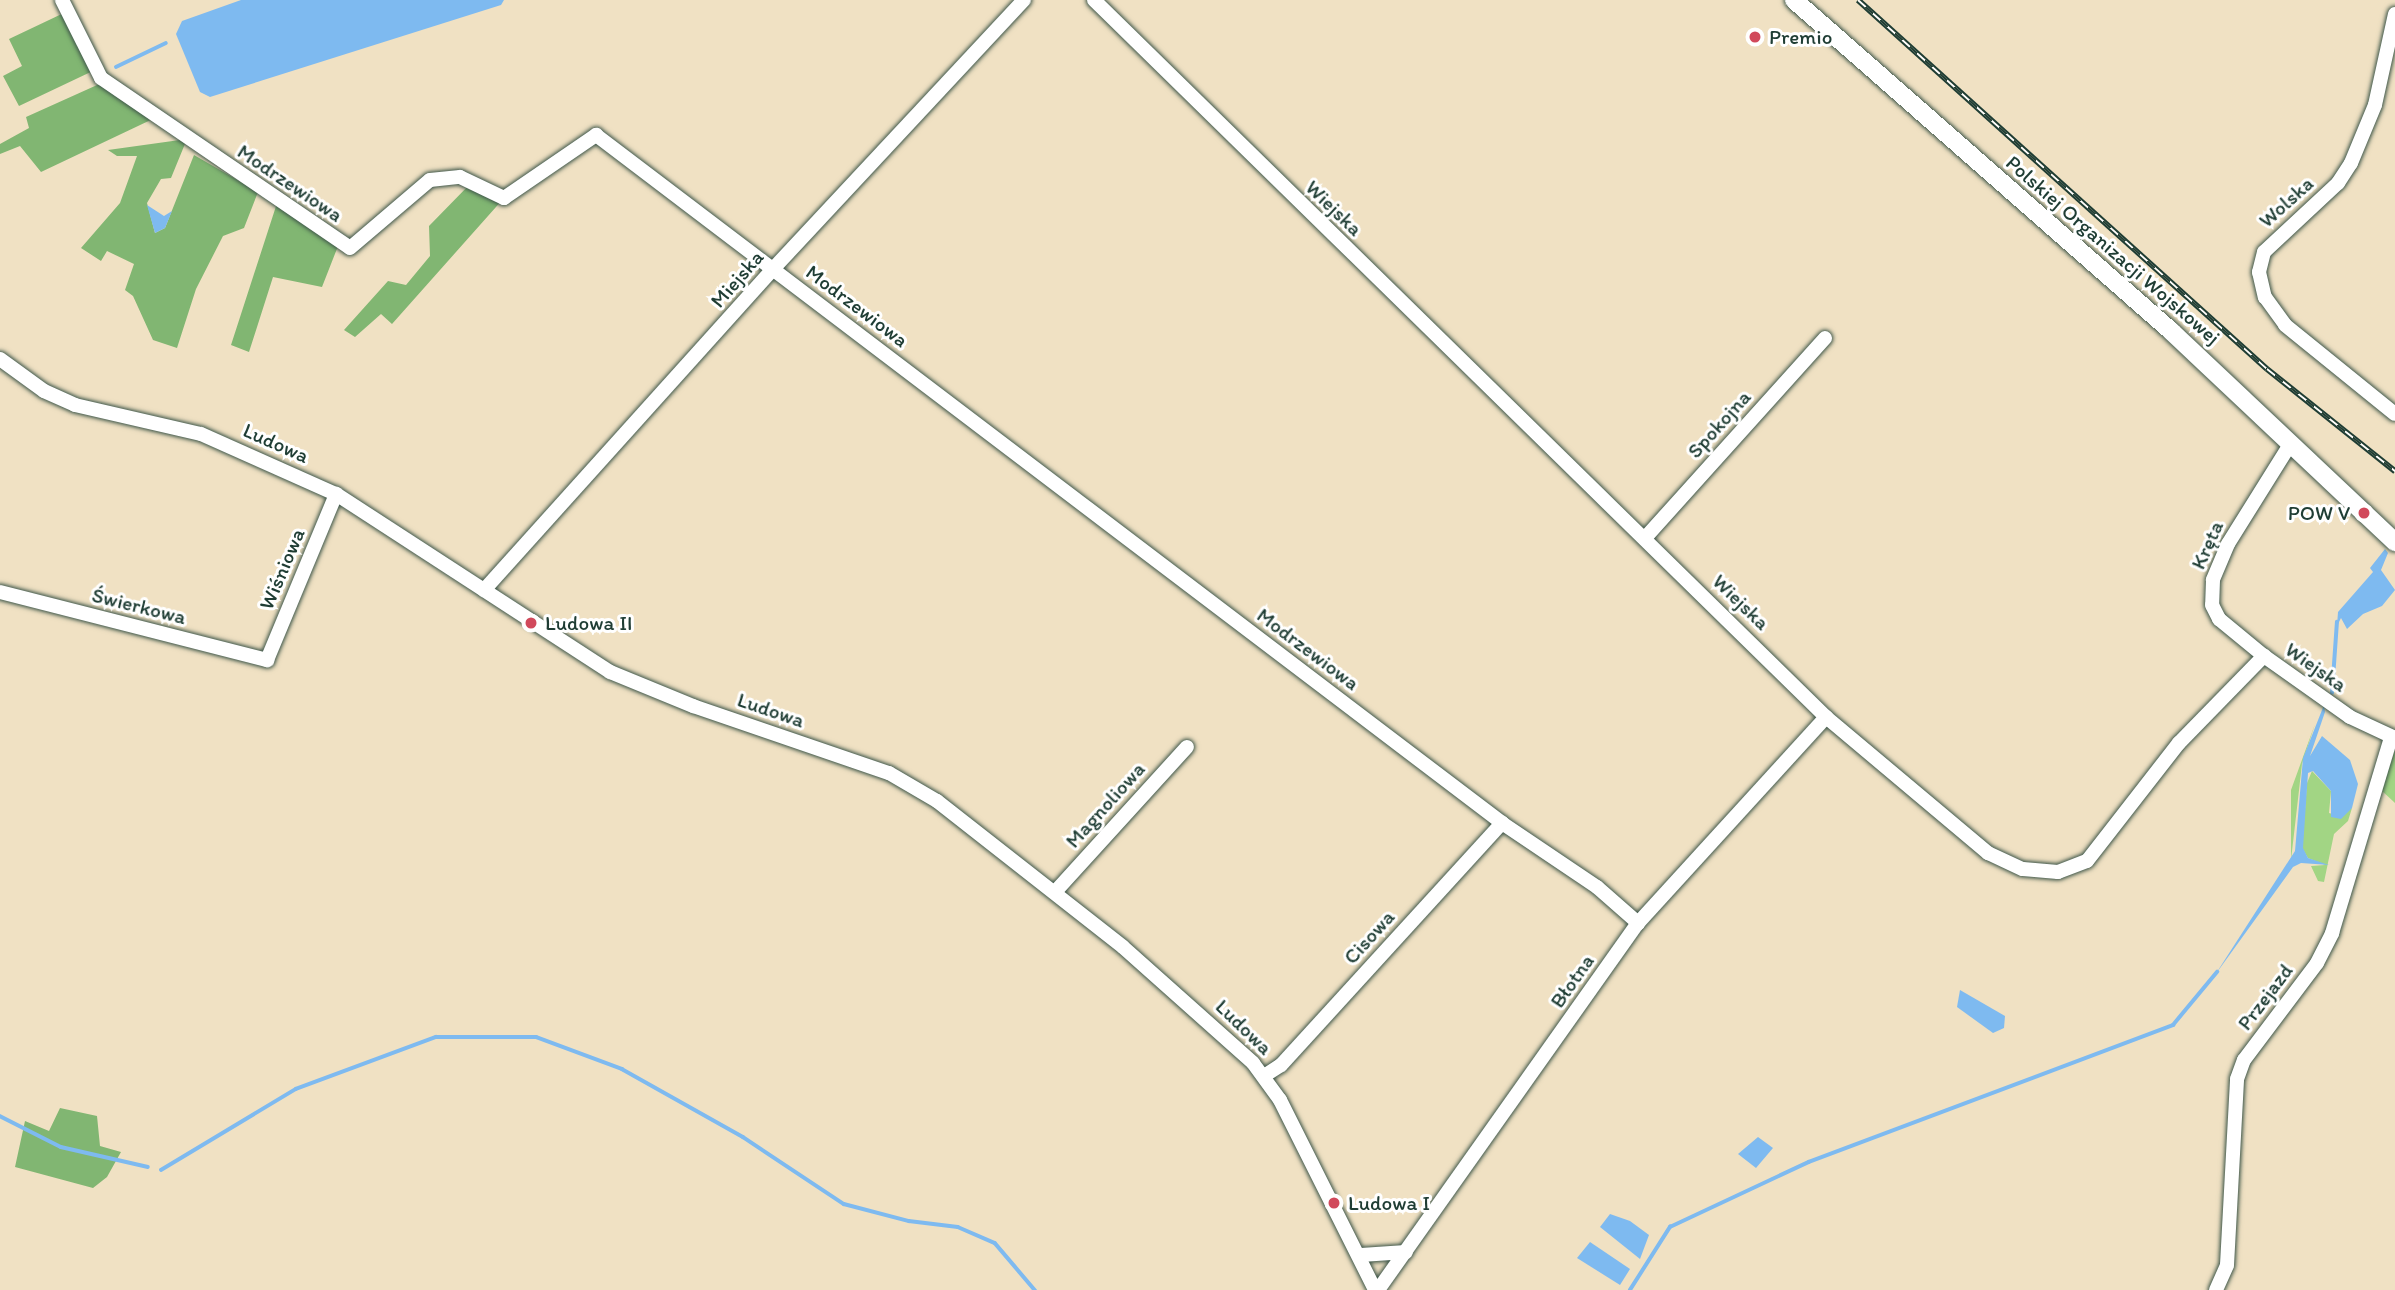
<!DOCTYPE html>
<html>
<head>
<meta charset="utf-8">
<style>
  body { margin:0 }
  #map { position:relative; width:2395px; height:1290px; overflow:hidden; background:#f0e1c3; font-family:Itim,sans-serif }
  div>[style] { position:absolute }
  .green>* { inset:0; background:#a2d584 }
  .forest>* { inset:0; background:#81b672 }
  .water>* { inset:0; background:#7ebaf0 }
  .stream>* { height:3.5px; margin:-1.75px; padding:0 1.75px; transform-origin:1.75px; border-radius:1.75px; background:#7ebaf0 }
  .roads { filter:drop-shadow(0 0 2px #3e5649) drop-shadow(0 0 2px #3e5649) }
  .minor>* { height:14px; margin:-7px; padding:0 7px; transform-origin:7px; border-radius:7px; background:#fff }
  .major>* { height:18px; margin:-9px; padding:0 9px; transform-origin:9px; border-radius:9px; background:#fff }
  .rail>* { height:6px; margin-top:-3px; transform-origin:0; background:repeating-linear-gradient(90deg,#fff 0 10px,#1f3d34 0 20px); box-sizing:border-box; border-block:2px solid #1f3d34 }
  .dots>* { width:19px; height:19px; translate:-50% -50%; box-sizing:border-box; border:4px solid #fff; border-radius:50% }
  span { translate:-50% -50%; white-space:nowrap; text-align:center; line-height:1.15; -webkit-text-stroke:6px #fff; paint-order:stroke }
  .poi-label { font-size:21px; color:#1f3d34 }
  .left { translate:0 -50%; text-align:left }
  .right { translate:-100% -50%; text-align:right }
  .street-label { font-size:21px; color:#1f3d34 }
</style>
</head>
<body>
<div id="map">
  <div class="green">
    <i style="clip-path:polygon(2315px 724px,2302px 764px,2291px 860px,2291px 790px)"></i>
    <i style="clip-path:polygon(2395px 750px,2395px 803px,2381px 790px)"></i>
    <i style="clip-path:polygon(2312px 771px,2331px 791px,2329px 813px,2336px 815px,2352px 808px,2348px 821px,2334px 834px,2324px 882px,2318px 881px,2311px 866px,2325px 865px,2308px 858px,2302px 848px,2307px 783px)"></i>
  </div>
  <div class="forest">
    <i style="clip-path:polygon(68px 11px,97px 69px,19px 106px,3px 76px,22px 66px,9px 39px)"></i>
    <i style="clip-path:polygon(106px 81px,157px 117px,41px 172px,20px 146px,0 154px,0 144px,29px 128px,26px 117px)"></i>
    <i style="clip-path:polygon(187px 139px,171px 178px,161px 179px,147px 203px,155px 233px,165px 228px,194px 155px,258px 192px,244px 228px,223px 236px,196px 289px,177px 348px,153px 340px,133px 296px,125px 290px,134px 264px,107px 251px,101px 261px,81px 248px,120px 203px,137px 156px,117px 156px,108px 150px)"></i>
    <i style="clip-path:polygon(471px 183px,504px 198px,392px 324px,381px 314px,355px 337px,344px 330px,388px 281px,406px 285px,430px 256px,429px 226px)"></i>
    <i style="clip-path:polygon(278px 200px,340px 241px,322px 287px,273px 277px,249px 352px,231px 345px)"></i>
    <i style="clip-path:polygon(60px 1108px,97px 1116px,100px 1146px,121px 1152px,107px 1177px,93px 1188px,15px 1167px,25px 1121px,49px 1131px)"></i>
  </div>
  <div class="water">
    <i style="clip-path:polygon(241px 0,504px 0,501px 5px,210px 97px,200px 92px,176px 34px,182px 21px)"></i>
    <i style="clip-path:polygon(147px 205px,164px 216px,172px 211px,165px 228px,155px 233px)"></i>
    <i style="clip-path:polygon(2385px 549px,2388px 553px,2381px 570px,2395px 590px,2382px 606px,2363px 614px,2347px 629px,2341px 618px,2337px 626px,2338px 612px,2373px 572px,2370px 568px)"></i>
    <i style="clip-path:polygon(2324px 705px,2325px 712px,2310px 756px,2322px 736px,2350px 760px,2358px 784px,2352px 808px,2341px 819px,2331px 817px,2331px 791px,2313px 771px,2308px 773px,2303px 848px,2308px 858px,2329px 865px,2301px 863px,2293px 867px,2215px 975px,2295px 851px,2303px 758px)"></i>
    <i style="clip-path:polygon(1960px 990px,2005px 1016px,2004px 1028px,1993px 1033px,1957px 1007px)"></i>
    <i style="clip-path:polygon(1758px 1137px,1773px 1148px,1756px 1168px,1738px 1154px)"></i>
    <i style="clip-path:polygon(1610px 1214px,1630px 1221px,1649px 1235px,1640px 1259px,1600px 1227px)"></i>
    <i style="clip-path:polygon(1590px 1242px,1630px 1269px,1620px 1285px,1577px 1258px)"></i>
  </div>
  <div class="stream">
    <i style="left:116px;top:67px;width:55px;rotate:-25.6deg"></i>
    <i style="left:2332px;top:693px;width:71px;rotate:-86deg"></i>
    <i style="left:0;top:1116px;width:68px;rotate:26.9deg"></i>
    <i style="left:61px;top:1147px;width:89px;rotate:12.9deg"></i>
    <i style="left:161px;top:1170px;width:157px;rotate:-31deg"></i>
    <i style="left:296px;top:1089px;width:149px;rotate:-20.4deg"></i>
    <i style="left:436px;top:1037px;width:100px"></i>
    <i style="left:536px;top:1037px;width:92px;rotate:20.4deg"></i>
    <i style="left:622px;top:1069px;width:139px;rotate:29.3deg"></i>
    <i style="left:743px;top:1137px;width:121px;rotate:33.6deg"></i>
    <i style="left:844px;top:1204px;width:67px;rotate:14.7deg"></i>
    <i style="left:909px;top:1221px;width:49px;rotate:7deg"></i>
    <i style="left:958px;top:1227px;width:40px;rotate:23.4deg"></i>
    <i style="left:995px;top:1243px;width:62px;rotate:49.6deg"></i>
    <i style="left:1630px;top:1290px;width:75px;rotate:-57.6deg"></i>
    <i style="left:1670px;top:1227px;width:153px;rotate:-25.1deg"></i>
    <i style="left:1809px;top:1162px;width:389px;rotate:-20.6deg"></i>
    <i style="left:2173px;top:1025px;width:69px;rotate:-50.3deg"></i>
  </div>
  <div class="roads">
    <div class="minor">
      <i style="left:62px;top:0;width:87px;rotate:63.4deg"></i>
      <i style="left:101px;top:78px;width:301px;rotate:34.3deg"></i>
      <i style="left:350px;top:248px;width:105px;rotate:-40.4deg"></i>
      <i style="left:430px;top:180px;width:30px;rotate:-6deg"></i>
      <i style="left:460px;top:177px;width:49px;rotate:25.5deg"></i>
      <i style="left:504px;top:198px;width:112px;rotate:-34.4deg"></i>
      <i style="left:596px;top:135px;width:1138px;rotate:37.21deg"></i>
      <i style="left:1502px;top:823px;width:115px;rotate:34deg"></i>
      <i style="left:1597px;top:887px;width:55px;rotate:41.3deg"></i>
      <i style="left:1094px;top:0;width:1025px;rotate:44.41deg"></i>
      <i style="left:1826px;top:717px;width:212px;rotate:40deg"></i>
      <i style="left:1988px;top:853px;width:38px;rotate:25deg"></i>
      <i style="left:2023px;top:869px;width:35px;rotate:5deg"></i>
      <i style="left:2058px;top:872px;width:31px;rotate:-21deg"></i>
      <i style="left:2087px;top:861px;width:150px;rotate:-52.1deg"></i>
      <i style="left:2179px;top:743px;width:122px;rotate:-45.7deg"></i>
      <i style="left:2395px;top:14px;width:93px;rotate:102.4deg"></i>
      <i style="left:2375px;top:105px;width:63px;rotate:112.5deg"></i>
      <i style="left:2351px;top:163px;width:24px;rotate:123deg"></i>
      <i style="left:2338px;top:183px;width:101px;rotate:137deg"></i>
      <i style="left:2264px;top:252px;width:21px;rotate:104deg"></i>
      <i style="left:2259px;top:272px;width:26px;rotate:77deg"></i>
      <i style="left:2265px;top:297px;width:34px;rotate:54deg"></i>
      <i style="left:2285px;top:325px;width:141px;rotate:39deg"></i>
      <i style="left:0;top:359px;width:54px;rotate:36deg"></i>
      <i style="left:44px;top:391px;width:34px;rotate:24deg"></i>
      <i style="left:75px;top:405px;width:129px;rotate:13deg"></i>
      <i style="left:201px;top:434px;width:148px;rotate:24deg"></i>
      <i style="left:336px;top:494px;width:327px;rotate:33deg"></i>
      <i style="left:610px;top:672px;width:90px;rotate:22.3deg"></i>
      <i style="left:693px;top:706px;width:207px;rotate:18.9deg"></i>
      <i style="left:889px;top:773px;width:56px;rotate:30.3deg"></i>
      <i style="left:937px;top:801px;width:236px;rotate:38.1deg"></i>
      <i style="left:1123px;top:947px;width:174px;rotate:41.7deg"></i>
      <i style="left:1253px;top:1063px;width:46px;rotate:53.9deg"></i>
      <i style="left:1280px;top:1100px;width:212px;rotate:63.4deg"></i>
      <i style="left:2291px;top:443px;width:119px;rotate:122deg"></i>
      <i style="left:2228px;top:544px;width:39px;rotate:113deg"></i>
      <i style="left:2213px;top:580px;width:25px;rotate:92deg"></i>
      <i style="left:2212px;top:605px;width:16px;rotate:63deg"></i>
      <i style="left:2219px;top:619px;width:58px;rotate:39.4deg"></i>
      <i style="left:2264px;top:656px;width:105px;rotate:35.3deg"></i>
      <i style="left:2350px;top:717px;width:50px;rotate:25deg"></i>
      <i style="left:1645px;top:538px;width:269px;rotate:-48deg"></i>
      <i style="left:484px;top:590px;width:432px;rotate:-48deg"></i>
      <i style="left:773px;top:269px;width:368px;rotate:-47deg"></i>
      <i style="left:0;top:592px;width:276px;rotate:14.3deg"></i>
      <i style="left:267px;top:660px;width:180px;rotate:-67.4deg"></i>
      <i style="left:1055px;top:892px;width:196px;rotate:-47.7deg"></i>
      <i style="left:1264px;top:1076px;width:20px;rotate:-33deg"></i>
      <i style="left:1281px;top:1065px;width:328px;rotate:-47.6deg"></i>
      <i style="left:1361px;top:1255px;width:45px;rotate:-3.8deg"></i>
      <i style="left:1378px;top:1290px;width:450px;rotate:-54.7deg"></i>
      <i style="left:1638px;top:923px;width:279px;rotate:-47.6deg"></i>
      <i style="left:2216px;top:1290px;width:27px;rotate:-66deg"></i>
      <i style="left:2227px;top:1265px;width:186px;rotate:-86.9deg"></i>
      <i style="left:2237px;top:1079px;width:20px;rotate:-70deg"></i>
      <i style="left:2244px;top:1060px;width:121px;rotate:-53deg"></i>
      <i style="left:2317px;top:963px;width:34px;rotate:-63deg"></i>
      <i style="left:2332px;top:933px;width:205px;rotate:-73.2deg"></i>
    </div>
    <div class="major">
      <i style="left:1794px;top:0;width:502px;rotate:41.28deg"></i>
      <i style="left:2171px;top:331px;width:308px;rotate:43.3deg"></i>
    </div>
  </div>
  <div class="rail">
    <i style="left:1858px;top:0;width:551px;rotate:42.06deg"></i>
    <i style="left:2267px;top:369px;width:164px;rotate:38.6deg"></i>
  </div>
  <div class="dots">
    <i style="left:1755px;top:37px;background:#d1495b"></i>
    <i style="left:2364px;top:513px;background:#d1495b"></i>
    <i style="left:531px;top:623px;background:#d1495b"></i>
    <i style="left:1334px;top:1203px;background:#d1495b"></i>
  </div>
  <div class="poi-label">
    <span class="left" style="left:1769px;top:37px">Premio</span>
    <span class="right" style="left:2350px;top:513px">POW V</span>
    <span class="left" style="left:545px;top:623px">Ludowa II</span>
    <span class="left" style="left:1348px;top:1203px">Ludowa I</span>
  </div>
  <div class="street-label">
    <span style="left:290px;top:183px;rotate:34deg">Modrzewiowa</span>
    <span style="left:2286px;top:202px;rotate:-42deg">Wolska</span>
    <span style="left:1334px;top:208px;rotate:44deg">Wiejska</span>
    <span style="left:2113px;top:250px;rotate:41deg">Polskiej Organizacji Wojskowej</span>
    <span style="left:737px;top:279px;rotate:-49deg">Miejska</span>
    <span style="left:857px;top:306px;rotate:37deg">Modrzewiowa</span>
    <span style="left:1719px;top:424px;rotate:-48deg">Spokojna</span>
    <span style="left:276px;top:443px;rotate:24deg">Ludowa</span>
    <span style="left:2207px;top:545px;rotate:-66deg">Kręta</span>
    <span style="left:282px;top:569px;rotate:-67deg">Wiśniowa</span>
    <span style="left:1741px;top:602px;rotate:44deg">Wiejska</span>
    <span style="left:139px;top:606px;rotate:14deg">Świerkowa</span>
    <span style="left:1308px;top:649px;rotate:37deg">Modrzewiowa</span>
    <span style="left:2316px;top:667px;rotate:35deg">Wiejska</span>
    <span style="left:771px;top:710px;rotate:19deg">Ludowa</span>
    <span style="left:1105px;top:805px;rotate:-48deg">Magnoliowa</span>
    <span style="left:1369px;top:937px;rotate:-48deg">Cisowa</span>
    <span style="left:1572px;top:981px;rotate:-55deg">Błotna</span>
    <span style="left:2265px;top:997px;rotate:-53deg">Przejazd</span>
    <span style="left:1244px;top:1027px;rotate:44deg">Ludowa</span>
  </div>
</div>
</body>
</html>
